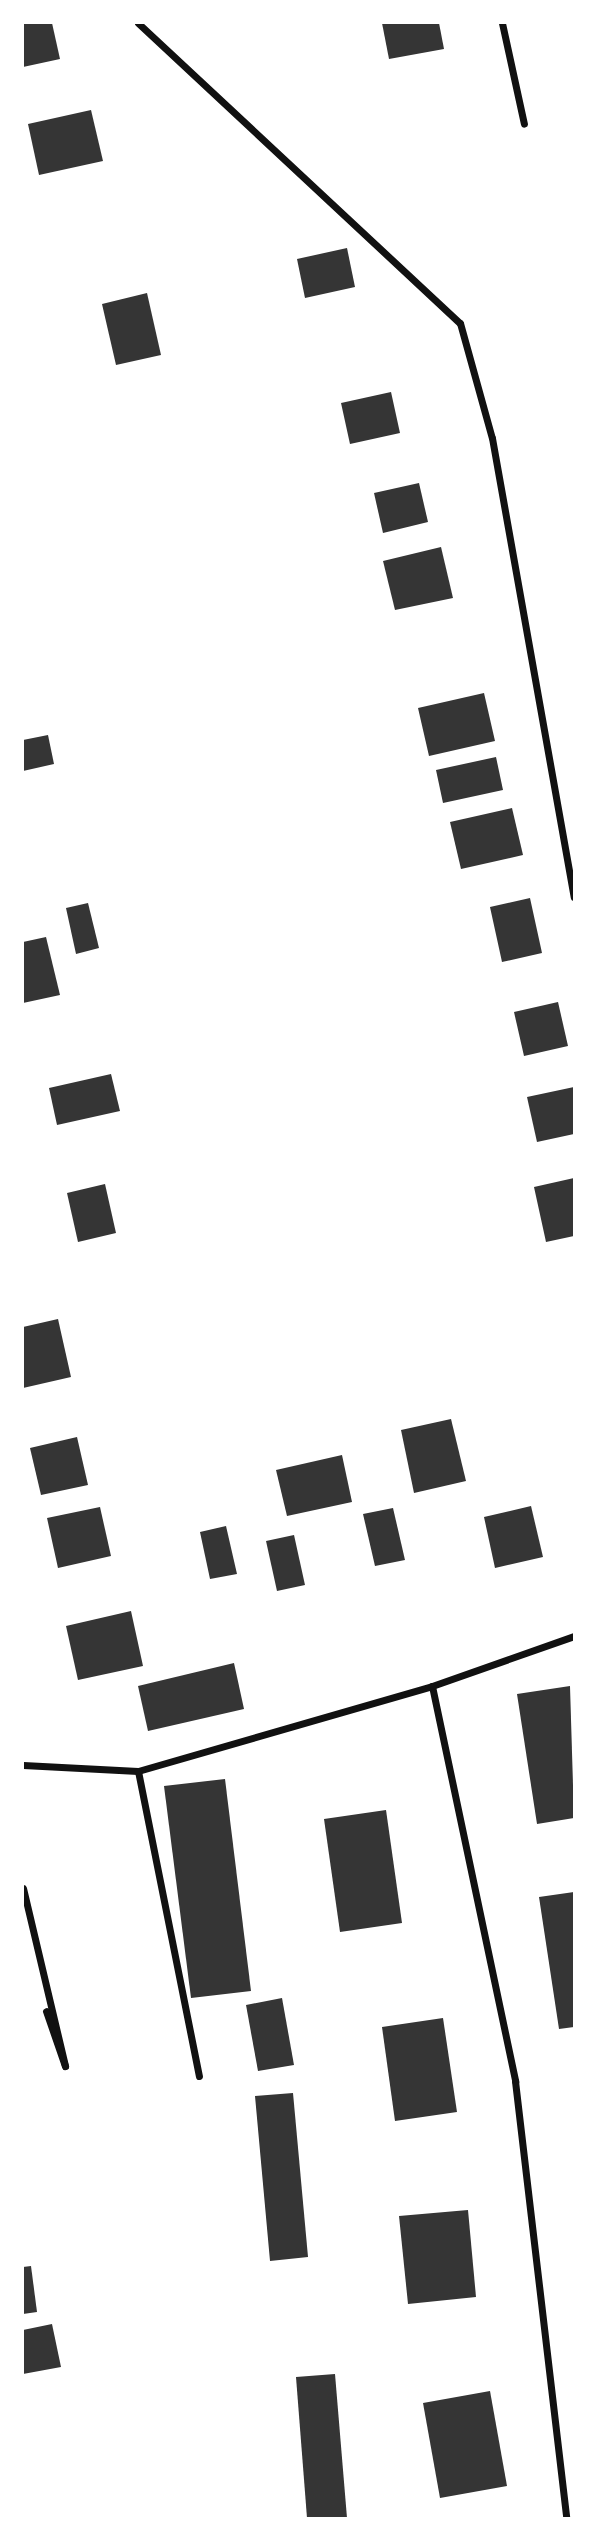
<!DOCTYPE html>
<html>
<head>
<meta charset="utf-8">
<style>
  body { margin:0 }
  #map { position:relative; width:597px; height:2541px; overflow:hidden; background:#fff; font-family:"Golos Text",sans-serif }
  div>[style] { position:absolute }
  .building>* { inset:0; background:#353535 }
  .minor>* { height:7px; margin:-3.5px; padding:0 3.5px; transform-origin:3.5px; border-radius:3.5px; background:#111 }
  span { translate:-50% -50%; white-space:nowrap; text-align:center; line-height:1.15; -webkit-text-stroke:7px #fff; paint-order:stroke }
  .frame { position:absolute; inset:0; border:24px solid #fff; pointer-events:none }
</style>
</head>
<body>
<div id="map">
  <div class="building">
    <i style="clip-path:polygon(23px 23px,52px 23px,60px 59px,23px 67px)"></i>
    <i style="clip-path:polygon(382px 23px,439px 23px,444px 49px,389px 59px)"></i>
    <i style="clip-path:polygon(91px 110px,103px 161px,39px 175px,28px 124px)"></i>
    <i style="clip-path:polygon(347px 248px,355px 287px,305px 298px,297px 259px)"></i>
    <i style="clip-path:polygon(147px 293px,161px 355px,116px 365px,102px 304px)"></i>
    <i style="clip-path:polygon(391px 392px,400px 433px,350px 444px,341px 403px)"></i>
    <i style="clip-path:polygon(419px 483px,428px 522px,383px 533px,374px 493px)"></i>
    <i style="clip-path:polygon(441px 547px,453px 598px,395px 610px,383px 561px)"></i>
    <i style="clip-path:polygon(484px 693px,495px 741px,429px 756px,418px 708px)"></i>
    <i style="clip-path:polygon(48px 735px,54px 764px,23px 771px,23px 740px)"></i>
    <i style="clip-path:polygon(496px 757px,503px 790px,443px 803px,436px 770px)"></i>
    <i style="clip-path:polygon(512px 808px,523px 855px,461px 869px,450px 822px)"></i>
    <i style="clip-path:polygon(530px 898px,542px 953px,502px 962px,490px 907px)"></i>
    <i style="clip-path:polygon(88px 903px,99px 948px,76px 954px,66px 908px)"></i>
    <i style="clip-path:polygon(46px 937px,60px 995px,23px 1003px,23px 942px)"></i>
    <i style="clip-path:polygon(558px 1002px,568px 1046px,524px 1056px,514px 1012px)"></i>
    <i style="clip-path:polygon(111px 1074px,120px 1111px,57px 1125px,49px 1088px)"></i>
    <i style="clip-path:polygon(574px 1087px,574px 1134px,537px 1142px,527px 1097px)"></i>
    <i style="clip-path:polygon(574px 1178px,574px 1236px,546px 1242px,534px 1187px)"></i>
    <i style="clip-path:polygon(105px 1184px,116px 1233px,78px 1242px,67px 1193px)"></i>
    <i style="clip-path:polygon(58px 1319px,71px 1377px,23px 1388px,23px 1327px)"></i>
    <i style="clip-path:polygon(451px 1419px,466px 1481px,414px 1493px,401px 1430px)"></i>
    <i style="clip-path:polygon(77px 1437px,88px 1485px,41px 1495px,30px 1448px)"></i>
    <i style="clip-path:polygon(342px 1455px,352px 1502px,287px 1516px,276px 1470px)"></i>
    <i style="clip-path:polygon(531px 1506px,543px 1557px,495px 1568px,484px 1517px)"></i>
    <i style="clip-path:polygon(100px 1507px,111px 1556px,58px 1568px,47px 1518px)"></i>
    <i style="clip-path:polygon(393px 1508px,405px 1560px,375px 1566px,363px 1514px)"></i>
    <i style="clip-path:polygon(226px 1526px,237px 1574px,210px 1579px,200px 1532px)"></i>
    <i style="clip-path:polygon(294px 1535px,305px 1585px,277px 1591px,266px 1541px)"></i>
    <i style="clip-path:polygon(131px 1611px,143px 1666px,78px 1680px,66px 1626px)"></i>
    <i style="clip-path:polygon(234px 1663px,244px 1709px,148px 1731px,138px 1686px)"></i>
    <i style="clip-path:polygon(570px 1686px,574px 1818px,537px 1824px,517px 1694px)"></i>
    <i style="clip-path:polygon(225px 1779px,251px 1991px,191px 1998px,164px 1786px)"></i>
    <i style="clip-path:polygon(386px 1810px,402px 1923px,340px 1932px,324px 1819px)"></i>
    <i style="clip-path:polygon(574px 1892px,574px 2027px,559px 2029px,539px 1897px)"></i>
    <i style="clip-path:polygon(282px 1998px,294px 2065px,258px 2071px,246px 2005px)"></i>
    <i style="clip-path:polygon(443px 2018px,457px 2112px,395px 2121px,382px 2027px)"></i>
    <i style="clip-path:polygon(293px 2093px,308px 2257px,270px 2261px,255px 2096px)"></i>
    <i style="clip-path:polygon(468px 2210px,476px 2297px,408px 2304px,399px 2216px)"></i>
    <i style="clip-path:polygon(31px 2266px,37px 2312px,23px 2314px,23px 2267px)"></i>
    <i style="clip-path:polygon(52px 2324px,61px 2367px,23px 2374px,23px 2330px)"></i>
    <i style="clip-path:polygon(335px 2374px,347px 2518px,307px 2518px,296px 2377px)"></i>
    <i style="clip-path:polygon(490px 2391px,507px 2486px,440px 2498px,423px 2403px)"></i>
  </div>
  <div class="minor">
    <i style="left:138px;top:23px;width:440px;rotate:43deg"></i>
    <i style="left:460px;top:323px;width:119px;rotate:74.5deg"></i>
    <i style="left:492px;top:438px;width:466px;rotate:79.9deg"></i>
    <i style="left:502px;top:23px;width:103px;rotate:77.7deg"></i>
    <i style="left:432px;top:1686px;width:404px;rotate:78.1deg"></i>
    <i style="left:515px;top:2081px;width:440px;rotate:83.3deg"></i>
    <i style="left:23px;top:1765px;width:115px;rotate:3deg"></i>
    <i style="left:138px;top:1771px;width:306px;rotate:-16.1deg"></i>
    <i style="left:432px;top:1686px;width:151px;rotate:-19.4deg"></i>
    <i style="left:138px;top:1771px;width:311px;rotate:78.7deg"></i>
    <i style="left:23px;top:1888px;width:183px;rotate:76.7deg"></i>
    <i style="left:65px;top:2066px;width:58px;rotate:-109.1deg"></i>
  </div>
  <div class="frame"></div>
</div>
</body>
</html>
